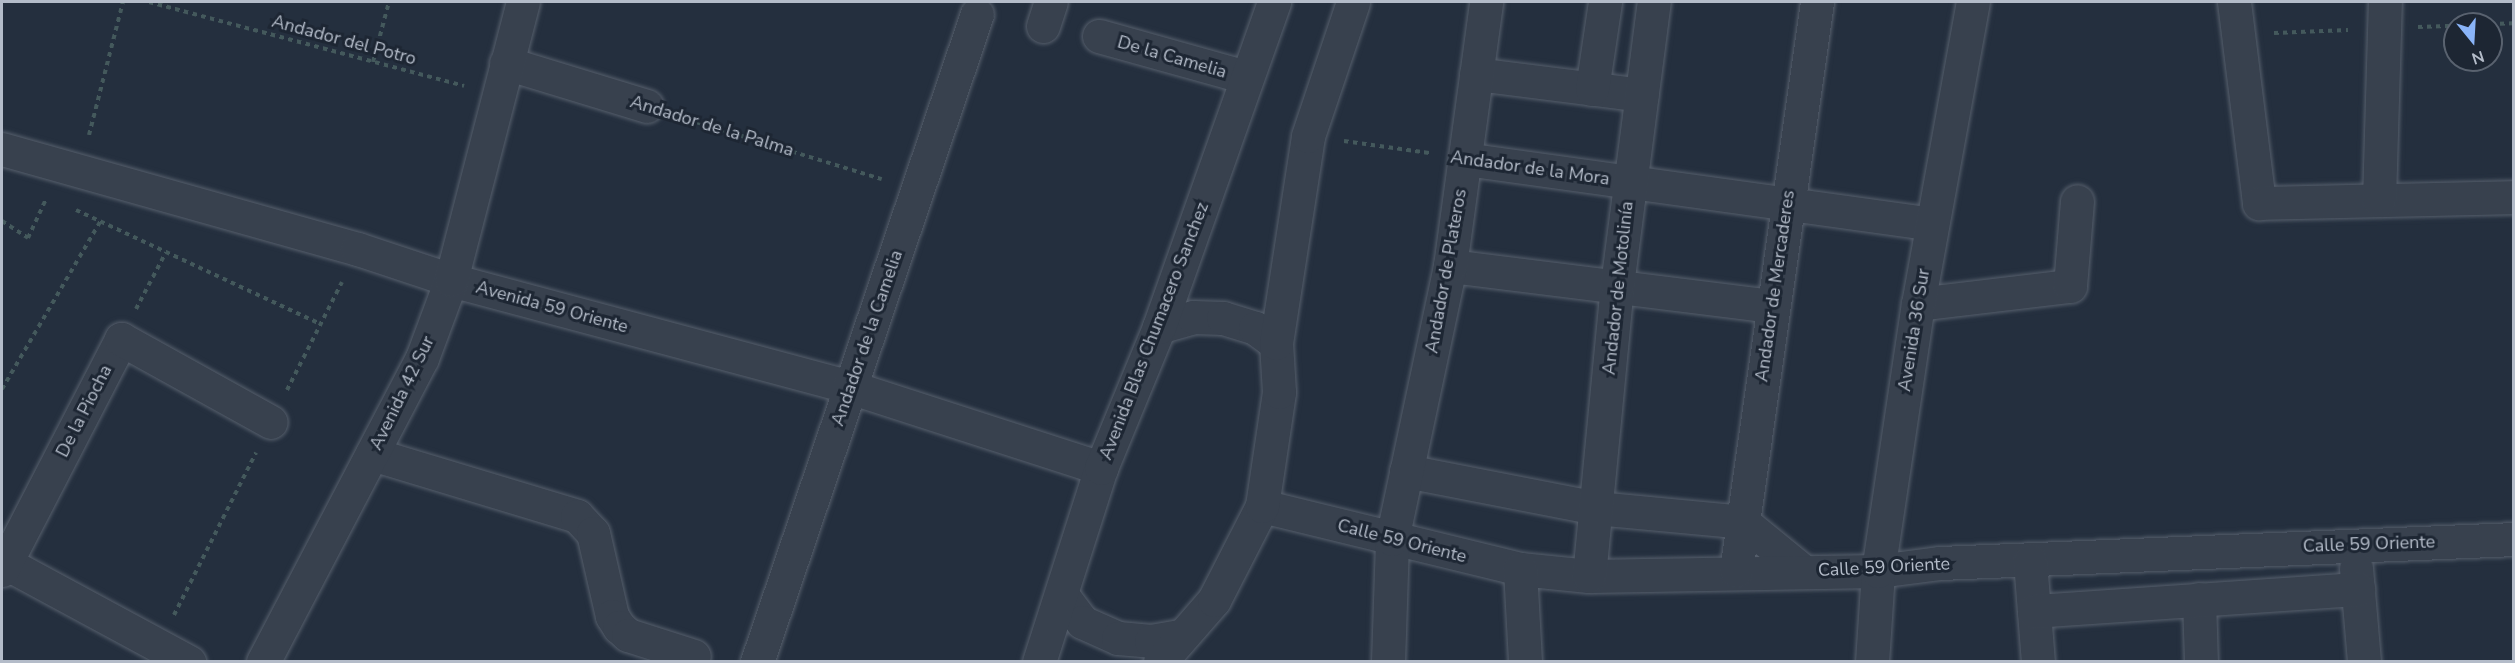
<!DOCTYPE html>
<html>
<head>
<meta charset="utf-8">
<style>
  body { margin:0 }
  #map { position:relative; width:2515px; height:663px; overflow:hidden; background:#242f3e; font-family:"Nunito Sans",sans-serif }
  div>[style] { position:absolute }
  .path>* { height:4px; margin-top:-2px; transform-origin:0; background:repeating-linear-gradient(90deg,#44595c 0 4.5px,transparent 0 9px) }
  .roads { filter:drop-shadow(0 0 2px #565f6c) drop-shadow(0 0 2px #565f6c) }
  .minor>* { height:33px; margin:-16.5px; padding:0 16.5px; transform-origin:16.5px; border-radius:16.5px; background:#38414e }
  span { translate:-50% -50%; white-space:nowrap; text-align:center; line-height:1.15; -webkit-text-stroke:6px #1d2633; paint-order:stroke }
  .street-label { font-size:18px; color:#b4bcc9 }
  .frame { position:absolute; inset:0; border:3px solid #b4bcc9; pointer-events:none }
  .north { position:absolute; left:2443px; top:12px; width:60px; height:60px; box-sizing:border-box; background:#1d2633; border:2px solid #59626f; border-radius:50%; rotate:162deg; font-size:16px; font-weight:700; line-height:24px; text-align:center; color:#b4bcc9 }
  .north::after { content:''; display:block; margin:auto; width:21px; height:27px; background:#8ab4f8; clip-path:polygon(50% 0,100% 100%,50% 72%,0 100%) }
</style>
</head>
<body>
<div id="map">
  <div class="path">
    <i style="left:149px;top:2px;width:326px;rotate:14.9deg"></i>
    <i style="left:2491px;top:24px;width:23px;rotate:-2deg"></i>
    <i style="left:2418px;top:27px;width:37px;rotate:-2deg"></i>
    <i style="left:2274px;top:33px;width:74px;rotate:-2.3deg"></i>
    <i style="left:373px;top:62px;width:62px;rotate:-75.1deg"></i>
    <i style="left:680px;top:117px;width:211px;rotate:17.1deg"></i>
    <i style="left:89px;top:135px;width:137px;rotate:-75.7deg"></i>
    <i style="left:1344px;top:141px;width:86px;rotate:8deg"></i>
    <i style="left:76px;top:210px;width:270px;rotate:25deg"></i>
    <i style="left:2px;top:221px;width:31px;rotate:33deg"></i>
    <i style="left:28px;top:238px;width:43px;rotate:-65.2deg"></i>
    <i style="left:136px;top:309px;width:64px;rotate:-62.2deg"></i>
    <i style="left:2px;top:389px;width:196px;rotate:-59.6deg"></i>
    <i style="left:287px;top:390px;width:121px;rotate:-63deg"></i>
    <i style="left:174px;top:615px;width:182px;rotate:-63.2deg"></i>
  </div>
  <div class="roads">
    <div class="minor">
      <i style="left:2234px;top:2px;width:203px;rotate:82.9deg"></i>
      <i style="left:2259px;top:203px;width:255px;rotate:-1.3deg"></i>
      <i style="left:1043px;top:26px;width:25px;rotate:-72deg"></i>
      <i style="left:1099px;top:36px;width:153px;rotate:15.6deg"></i>
      <i style="left:506px;top:63px;width:147px;rotate:17deg"></i>
      <i style="left:1476px;top:74px;width:167px;rotate:7.2deg"></i>
      <i style="left:1592px;top:89px;width:88px;rotate:-81.5deg"></i>
      <i style="left:2px;top:149px;width:370px;rotate:15.7deg"></i>
      <i style="left:358px;top:249px;width:98px;rotate:18.4deg"></i>
      <i style="left:451px;top:280px;width:413px;rotate:15deg"></i>
      <i style="left:850px;top:387px;width:264px;rotate:17.9deg"></i>
      <i style="left:1465px;top:159px;width:471px;rotate:7.9deg"></i>
      <i style="left:2379px;top:200px;width:198px;rotate:-88.3deg"></i>
      <i style="left:1450px;top:266px;width:323px;rotate:7.1deg"></i>
      <i style="left:1918px;top:304px;width:153px;rotate:-6.8deg"></i>
      <i style="left:2070px;top:286px;width:85px;rotate:-85.3deg"></i>
      <i style="left:1159px;top:327px;width:35px;rotate:-16deg"></i>
      <i style="left:1193px;top:317px;width:30px;rotate:2deg"></i>
      <i style="left:1223px;top:318px;width:34px;rotate:17deg"></i>
      <i style="left:1255px;top:328px;width:26px;rotate:36deg"></i>
      <i style="left:372px;top:454px;width:214px;rotate:16.8deg"></i>
      <i style="left:577px;top:516px;width:23px;rotate:47deg"></i>
      <i style="left:593px;top:533px;width:85px;rotate:77.1deg"></i>
      <i style="left:612px;top:616px;width:13px;rotate:58deg"></i>
      <i style="left:619px;top:627px;width:12px;rotate:42deg"></i>
      <i style="left:628px;top:635px;width:69px;rotate:17.7deg"></i>
      <i style="left:1406px;top:471px;width:194px;rotate:11deg"></i>
      <i style="left:1596px;top:508px;width:148px;rotate:5.4deg"></i>
      <i style="left:1743px;top:522px;width:77px;rotate:39.2deg"></i>
      <i style="left:1262px;top:506px;width:266px;rotate:13.7deg"></i>
      <i style="left:1520px;top:569px;width:69px;rotate:5.8deg"></i>
      <i style="left:1589px;top:576px;width:289px;rotate:-1deg"></i>
      <i style="left:1878px;top:571px;width:63px;rotate:-7.4deg"></i>
      <i style="left:1940px;top:563px;width:575px;rotate:-2.39deg"></i>
      <i style="left:2px;top:561px;width:213px;rotate:28.4deg"></i>
      <i style="left:2030px;top:561px;width:101px;rotate:85.5deg"></i>
      <i style="left:2356px;top:568px;width:94px;rotate:85.1deg"></i>
      <i style="left:1520px;top:569px;width:93px;rotate:86.9deg"></i>
      <i style="left:2px;top:570px;width:260px;rotate:-62.7deg"></i>
      <i style="left:121px;top:339px;width:171px;rotate:29deg"></i>
      <i style="left:1736px;top:571px;width:575px;rotate:-81.9deg"></i>
      <i style="left:1589px;top:576px;width:292px;rotate:-84.5deg"></i>
      <i style="left:1617px;top:285px;width:285px;rotate:-82.6deg"></i>
      <i style="left:1062px;top:595px;width:34px;rotate:53deg"></i>
      <i style="left:1082px;top:622px;width:39px;rotate:24deg"></i>
      <i style="left:1118px;top:638px;width:33px;rotate:5deg"></i>
      <i style="left:1151px;top:641px;width:29px;rotate:-10deg"></i>
      <i style="left:2199px;top:599px;width:63px;rotate:88.2deg"></i>
      <i style="left:2034px;top:611px;width:325px;rotate:-3.9deg"></i>
      <i style="left:263px;top:662px;width:343px;rotate:-62.4deg"></i>
      <i style="left:422px;top:358px;width:83px;rotate:-69.6deg"></i>
      <i style="left:451px;top:280px;width:287px;rotate:-75.5deg"></i>
      <i style="left:757px;top:662px;width:684px;rotate:-71.25deg"></i>
      <i style="left:1039px;top:662px;width:204px;rotate:-72.3deg"></i>
      <i style="left:1101px;top:468px;width:152px;rotate:-67.6deg"></i>
      <i style="left:1159px;top:327px;width:345px;rotate:-70.5deg"></i>
      <i style="left:1160px;top:662px;width:82px;rotate:-48.9deg"></i>
      <i style="left:1214px;top:600px;width:106px;rotate:-62.9deg"></i>
      <i style="left:1262px;top:506px;width:115px;rotate:-81.5deg"></i>
      <i style="left:1279px;top:392px;width:49px;rotate:-93.5deg"></i>
      <i style="left:1276px;top:343px;width:209px;rotate:-81.2deg"></i>
      <i style="left:1308px;top:136px;width:141px;rotate:-71.4deg"></i>
      <i style="left:1388px;top:662px;width:123px;rotate:-88.1deg"></i>
      <i style="left:1392px;top:539px;width:279px;rotate:-78deg"></i>
      <i style="left:1450px;top:266px;width:266px;rotate:-82.2deg"></i>
      <i style="left:1872px;top:662px;width:91px;rotate:-86.2deg"></i>
      <i style="left:1878px;top:571px;width:270px;rotate:-81.5deg"></i>
      <i style="left:1918px;top:304px;width:307px;rotate:-79.7deg"></i>
    </div>
  </div>
  <div class="street-label">
    <span style="left:344px;top:40px;rotate:15deg">Andador del Potro</span>
    <span style="left:1172px;top:57px;rotate:16deg">De la Camelia</span>
    <span style="left:712px;top:126px;rotate:17deg">Andador de la Palma</span>
    <span style="left:1530px;top:168px;rotate:8deg">Andador de la Mora</span>
    <span style="left:1446px;top:271px;rotate:-80deg">Andador de Plateros</span>
    <span style="left:1775px;top:286px;rotate:-82deg">Andador de Mercaderes</span>
    <span style="left:1618px;top:288px;rotate:-84deg">Andador de Motolinía</span>
    <span style="left:552px;top:307px;rotate:15deg">Avenida 59 Oriente</span>
    <span style="left:1914px;top:330px;rotate:-81deg">Avenida 36 Sur</span>
    <span style="left:1154px;top:331px;rotate:-69deg">Avenida Blas Chumacero Sanchez</span>
    <span style="left:867px;top:338px;rotate:-71deg">Andador de la Camelia</span>
    <span style="left:402px;top:393px;rotate:-64deg">Avenida 42 Sur</span>
    <span style="left:84px;top:411px;rotate:-63deg">De la Piocha</span>
    <span style="left:1402px;top:541px;rotate:14deg">Calle 59 Oriente</span>
    <span style="left:2369px;top:544px;rotate:-2deg">Calle 59 Oriente</span>
    <span style="left:1884px;top:567px;rotate:-3deg">Calle 59 Oriente</span>
  </div>
  <div class="frame"></div>
  <div class="north">N</div>
</div>
</body>
</html>
